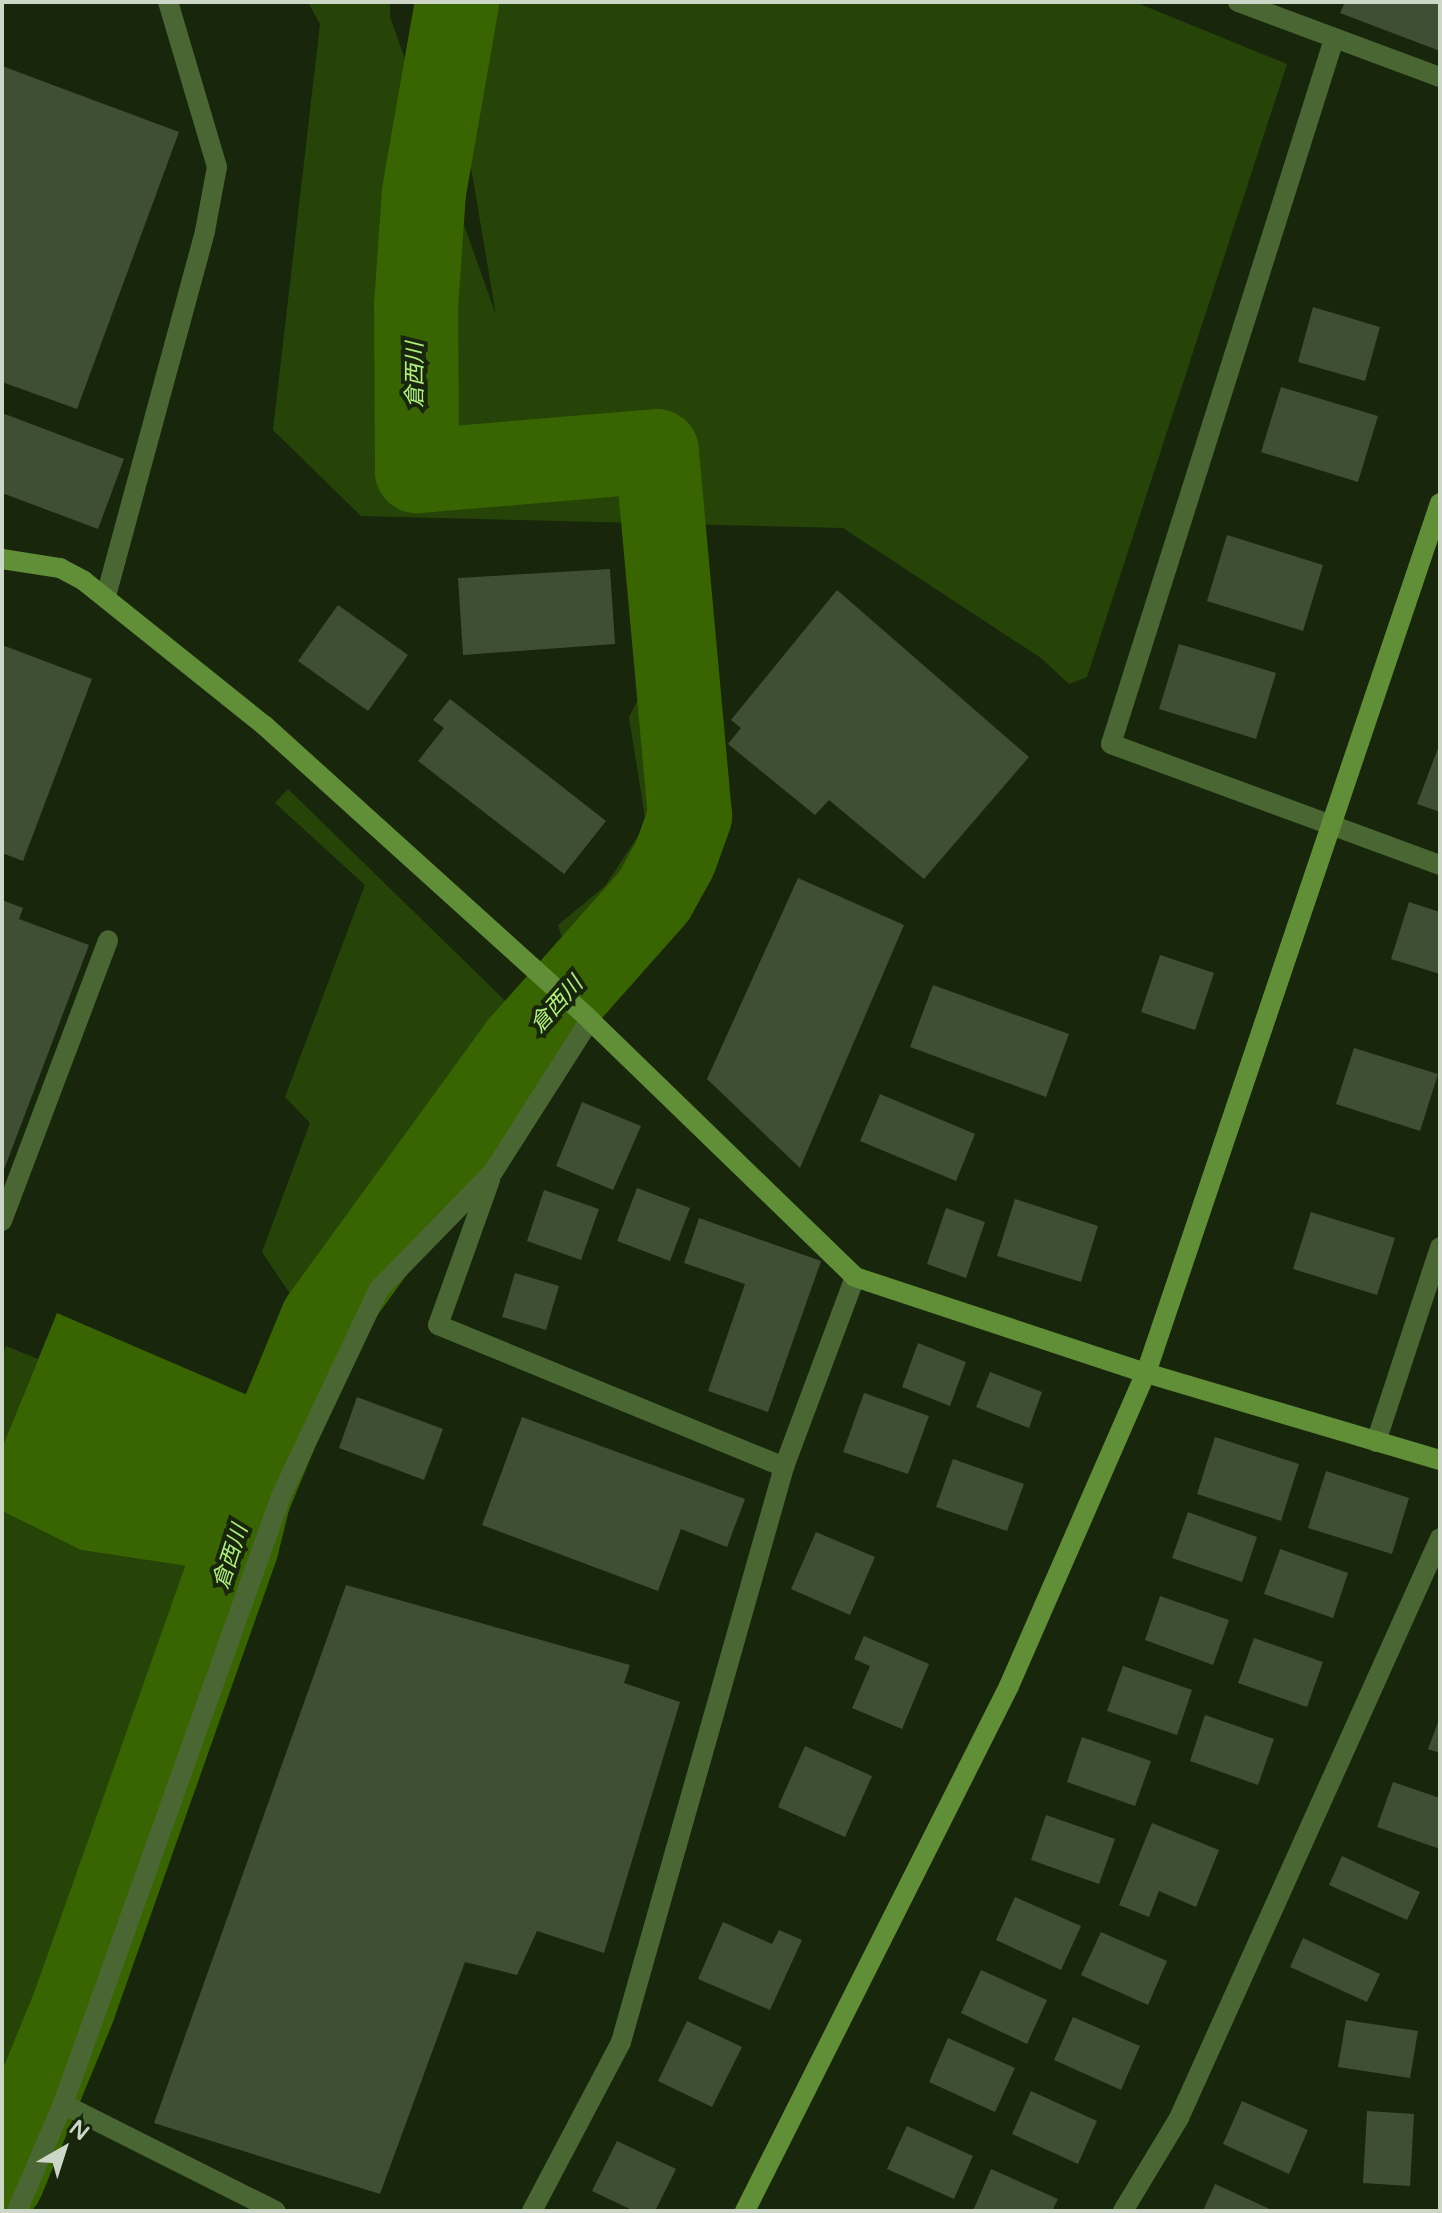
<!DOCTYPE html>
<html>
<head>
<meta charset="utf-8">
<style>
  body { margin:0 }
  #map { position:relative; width:1442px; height:2213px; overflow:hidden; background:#18260c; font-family:"Varela Round","Noto Sans JP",sans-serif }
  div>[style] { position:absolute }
  .green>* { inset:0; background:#274408 }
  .water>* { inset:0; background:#396500 }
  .river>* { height:84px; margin:-42px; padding:0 42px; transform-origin:42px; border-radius:42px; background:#396500 }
  .building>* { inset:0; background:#3f4f34 }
  .lane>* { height:20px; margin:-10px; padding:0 10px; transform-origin:10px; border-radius:10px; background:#4a6733 }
  .street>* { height:20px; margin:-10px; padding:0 10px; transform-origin:10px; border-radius:10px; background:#4a6733 }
  .secondary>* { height:20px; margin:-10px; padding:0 10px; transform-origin:10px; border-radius:10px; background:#618f37 }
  span { translate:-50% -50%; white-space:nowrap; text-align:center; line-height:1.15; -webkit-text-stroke:8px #18260c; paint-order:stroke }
  .water-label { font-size:22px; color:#b0ef7d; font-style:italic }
  .frame { position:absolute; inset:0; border:4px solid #cdd7c7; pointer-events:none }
  .north { position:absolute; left:24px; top:2109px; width:80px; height:80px; -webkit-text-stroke:6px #18260c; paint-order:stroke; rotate:39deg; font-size:22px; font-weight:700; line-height:32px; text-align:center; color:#cdd7c7 }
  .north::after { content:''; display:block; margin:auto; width:28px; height:36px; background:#cdd7c7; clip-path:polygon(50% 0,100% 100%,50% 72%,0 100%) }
</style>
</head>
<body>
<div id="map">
  <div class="green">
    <i style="clip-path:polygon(308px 2px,390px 2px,390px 17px,496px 315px,443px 2px,1135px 2px,1287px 64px,1087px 677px,1069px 684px,1041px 658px,843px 528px,361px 516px,273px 430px,320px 24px)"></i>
    <i style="clip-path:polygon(675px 669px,702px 734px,675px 858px,640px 914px,567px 952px,558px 925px,605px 886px,646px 824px,629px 717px,645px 686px)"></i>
    <i style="clip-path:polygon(288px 789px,525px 1020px,389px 1203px,309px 1322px,262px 1252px,310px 1123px,285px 1097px,365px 885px,275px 803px)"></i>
    <i style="clip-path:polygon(6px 1346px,38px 1359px,2px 1448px,2px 1355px)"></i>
    <i style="clip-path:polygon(2px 1511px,81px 1550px,213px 1570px,2px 2127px)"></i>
  </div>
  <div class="water">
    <i style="clip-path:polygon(57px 1313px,273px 1406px,213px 1570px,81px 1550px,2px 1511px,2px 1448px)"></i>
  </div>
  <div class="river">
    <i style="left:2px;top:2181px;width:189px;rotate:-67.6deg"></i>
    <i style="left:74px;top:2006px;width:489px;rotate:-70.5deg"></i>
    <i style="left:237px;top:1545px;width:49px;rotate:-76deg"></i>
    <i style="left:249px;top:1497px;width:191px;rotate:-67.6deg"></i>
    <i style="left:322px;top:1320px;width:339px;rotate:-54deg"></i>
    <i style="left:521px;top:1046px;width:200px;rotate:-48.4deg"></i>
    <i style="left:654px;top:896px;width:43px;rotate:-61.1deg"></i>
    <i style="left:675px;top:858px;width:45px;rotate:-70.3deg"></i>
    <i style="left:690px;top:816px;width:366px;rotate:-95.2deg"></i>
    <i style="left:657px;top:451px;width:241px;rotate:175.2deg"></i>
    <i style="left:417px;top:471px;width:165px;rotate:-90.3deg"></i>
    <i style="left:416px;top:306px;width:114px;rotate:-86deg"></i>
    <i style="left:424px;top:192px;width:193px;rotate:-80.1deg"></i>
  </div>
  <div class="building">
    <i style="clip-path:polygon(1345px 2px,1440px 2px,1440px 51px,1340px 13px)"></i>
    <i style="clip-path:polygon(2px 66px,179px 132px,77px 409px,2px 382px)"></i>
    <i style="clip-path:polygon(1313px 307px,1380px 327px,1365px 381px,1298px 362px)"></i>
    <i style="clip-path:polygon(1281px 387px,1378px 416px,1358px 482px,1261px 452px)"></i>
    <i style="clip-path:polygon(2px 413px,124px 459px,98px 529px,2px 493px)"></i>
    <i style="clip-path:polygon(1227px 535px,1323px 565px,1303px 631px,1207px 601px)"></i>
    <i style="clip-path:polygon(610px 569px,615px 644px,463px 655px,458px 578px)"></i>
    <i style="clip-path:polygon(837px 590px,1029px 757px,924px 879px,829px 800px,815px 815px,728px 744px,741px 728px,731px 720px)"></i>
    <i style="clip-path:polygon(338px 605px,408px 655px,368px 711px,298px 661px)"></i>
    <i style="clip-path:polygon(1179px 644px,1276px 673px,1256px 739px,1159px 709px)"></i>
    <i style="clip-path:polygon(2px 645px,92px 679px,23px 861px,2px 853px)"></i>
    <i style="clip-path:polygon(450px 699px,606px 821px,564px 874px,418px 761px,444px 728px,433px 720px)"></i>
    <i style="clip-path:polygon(1440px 743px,1440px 812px,1417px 804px)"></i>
    <i style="clip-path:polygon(798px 878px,904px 925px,800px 1168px,707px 1079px)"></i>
    <i style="clip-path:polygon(2px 900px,23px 908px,19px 919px,89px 945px,2px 1175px)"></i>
    <i style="clip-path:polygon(1409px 902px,1440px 912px,1440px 974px,1391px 959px)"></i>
    <i style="clip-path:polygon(1160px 955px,1214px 973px,1195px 1030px,1141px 1012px)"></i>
    <i style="clip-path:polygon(933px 985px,1069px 1034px,1046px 1097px,910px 1047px)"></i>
    <i style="clip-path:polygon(1354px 1048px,1438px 1074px,1420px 1131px,1336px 1104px)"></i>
    <i style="clip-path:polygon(880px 1094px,975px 1134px,956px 1181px,860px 1141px)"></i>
    <i style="clip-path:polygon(582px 1102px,641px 1126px,613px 1190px,556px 1166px)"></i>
    <i style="clip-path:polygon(637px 1188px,690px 1208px,670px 1261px,617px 1241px)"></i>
    <i style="clip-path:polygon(544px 1190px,599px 1209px,581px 1260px,527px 1241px)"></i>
    <i style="clip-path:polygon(1015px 1199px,1098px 1226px,1081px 1282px,997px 1256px)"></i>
    <i style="clip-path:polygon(946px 1208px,985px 1222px,966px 1278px,927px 1264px)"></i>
    <i style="clip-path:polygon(1311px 1212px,1395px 1238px,1377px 1295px,1293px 1269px)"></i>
    <i style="clip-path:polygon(699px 1218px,821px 1261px,768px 1412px,708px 1391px,745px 1284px,684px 1263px)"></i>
    <i style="clip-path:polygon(515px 1273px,559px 1286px,546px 1330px,502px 1317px)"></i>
    <i style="clip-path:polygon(918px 1343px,966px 1362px,950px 1406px,902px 1387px)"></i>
    <i style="clip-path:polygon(990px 1372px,1042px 1392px,1029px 1428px,976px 1407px)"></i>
    <i style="clip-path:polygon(864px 1393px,929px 1416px,908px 1474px,843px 1452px)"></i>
    <i style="clip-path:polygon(357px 1397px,443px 1429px,424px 1480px,339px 1448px)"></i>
    <i style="clip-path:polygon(522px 1417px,745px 1499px,727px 1547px,681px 1529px,658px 1591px,482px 1525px)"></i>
    <i style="clip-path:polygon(1215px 1437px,1299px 1464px,1281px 1521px,1197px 1494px)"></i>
    <i style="clip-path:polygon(953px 1459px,1024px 1484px,1007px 1531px,936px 1507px)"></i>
    <i style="clip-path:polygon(1326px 1471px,1409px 1498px,1392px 1554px,1308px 1528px)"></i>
    <i style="clip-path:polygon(1188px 1512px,1257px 1537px,1242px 1582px,1172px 1558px)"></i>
    <i style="clip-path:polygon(816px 1532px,875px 1557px,850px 1615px,791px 1589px)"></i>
    <i style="clip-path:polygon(1280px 1549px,1348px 1573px,1333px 1618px,1264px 1594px)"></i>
    <i style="clip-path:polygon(346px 1585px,630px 1665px,624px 1683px,680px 1702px,604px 1953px,537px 1931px,517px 1975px,465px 1962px,380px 2194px,154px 2123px)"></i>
    <i style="clip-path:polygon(1160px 1596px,1229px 1620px,1213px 1665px,1145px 1640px)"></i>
    <i style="clip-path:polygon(864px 1636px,929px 1664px,902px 1729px,852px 1708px,870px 1666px,854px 1659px)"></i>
    <i style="clip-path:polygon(1254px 1638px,1323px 1662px,1307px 1707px,1238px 1683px)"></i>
    <i style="clip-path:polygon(1123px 1666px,1192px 1690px,1177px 1735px,1107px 1711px)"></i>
    <i style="clip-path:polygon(1205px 1715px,1274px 1739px,1258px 1785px,1190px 1761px)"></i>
    <i style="clip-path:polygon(1440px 1717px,1440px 1753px,1428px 1749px)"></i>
    <i style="clip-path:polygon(1082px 1737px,1151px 1761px,1135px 1806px,1067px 1782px)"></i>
    <i style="clip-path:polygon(805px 1746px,872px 1776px,845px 1837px,778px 1807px)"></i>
    <i style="clip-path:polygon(1393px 1782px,1440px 1798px,1440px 1849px,1377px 1827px)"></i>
    <i style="clip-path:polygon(1046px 1815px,1115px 1839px,1099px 1884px,1031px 1860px)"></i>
    <i style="clip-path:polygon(1152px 1823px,1219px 1850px,1196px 1907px,1159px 1891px,1149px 1917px,1119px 1905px)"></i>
    <i style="clip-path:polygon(1342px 1856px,1420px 1892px,1407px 1920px,1329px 1885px)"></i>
    <i style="clip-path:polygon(1015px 1897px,1081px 1926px,1061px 1970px,996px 1940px)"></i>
    <i style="clip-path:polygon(723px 1922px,772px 1944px,779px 1930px,802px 1940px,770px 2010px,698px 1979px)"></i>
    <i style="clip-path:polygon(1101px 1932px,1167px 1961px,1148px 2005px,1081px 1975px)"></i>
    <i style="clip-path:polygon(1303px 1938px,1380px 1974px,1367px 2002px,1290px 1967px)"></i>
    <i style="clip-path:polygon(981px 1970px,1047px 2000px,1027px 2044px,961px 2013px)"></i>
    <i style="clip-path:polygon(1073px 2017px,1140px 2046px,1121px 2090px,1054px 2060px)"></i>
    <i style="clip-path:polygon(1346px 2020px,1418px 2031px,1410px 2078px,1338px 2067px)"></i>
    <i style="clip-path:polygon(687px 2021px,742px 2047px,712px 2107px,658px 2081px)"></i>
    <i style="clip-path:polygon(948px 2038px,1015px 2068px,995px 2112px,929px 2082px)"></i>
    <i style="clip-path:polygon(1031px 2091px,1097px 2121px,1078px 2164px,1012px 2134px)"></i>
    <i style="clip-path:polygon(1242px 2101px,1308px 2130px,1289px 2174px,1223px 2144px)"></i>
    <i style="clip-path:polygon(1367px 2111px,1414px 2114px,1410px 2186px,1363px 2183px)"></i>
    <i style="clip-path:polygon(907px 2126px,973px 2156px,954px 2199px,887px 2169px)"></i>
    <i style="clip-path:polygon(617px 2141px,676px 2169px,655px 2211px,634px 2211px,592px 2191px)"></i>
    <i style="clip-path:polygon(991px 2169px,1058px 2199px,1052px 2211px,973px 2211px)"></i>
    <i style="clip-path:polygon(1215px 2184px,1274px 2211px,1203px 2211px)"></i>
  </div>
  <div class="lane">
    <i style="left:2px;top:1221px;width:300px;rotate:-69.3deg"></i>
  </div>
  <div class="street">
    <i style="left:1238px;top:2px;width:215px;rotate:20.4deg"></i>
    <i style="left:1334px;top:39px;width:739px;rotate:107.55deg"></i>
    <i style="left:1111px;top:744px;width:351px;rotate:20.2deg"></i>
    <i style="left:106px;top:596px;width:378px;rotate:-74.8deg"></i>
    <i style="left:205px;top:231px;width:65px;rotate:-79.4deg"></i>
    <i style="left:217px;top:167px;width:172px;rotate:-106.5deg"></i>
    <i style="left:490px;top:1180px;width:154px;rotate:109.7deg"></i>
    <i style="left:438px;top:1325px;width:374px;rotate:22.3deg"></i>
    <i style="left:1376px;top:1442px;width:205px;rotate:-71.8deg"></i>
    <i style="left:63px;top:2104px;width:238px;rotate:26.7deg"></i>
    <i style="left:17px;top:2211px;width:116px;rotate:-66.7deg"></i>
    <i style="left:63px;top:2104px;width:646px;rotate:-70.27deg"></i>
    <i style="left:281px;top:1496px;width:229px;rotate:-64.7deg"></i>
    <i style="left:379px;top:1289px;width:163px;rotate:-45.7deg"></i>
    <i style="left:493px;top:1172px;width:180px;rotate:-57.5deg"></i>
    <i style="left:532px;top:2211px;width:191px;rotate:-62.2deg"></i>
    <i style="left:621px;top:2042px;width:598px;rotate:-74.17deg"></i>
    <i style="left:784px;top:1467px;width:203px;rotate:-69.5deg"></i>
    <i style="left:1123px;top:2211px;width:109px;rotate:-58.9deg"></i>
    <i style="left:1179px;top:2118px;width:636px;rotate:-65.77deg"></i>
  </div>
  <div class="secondary">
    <i style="left:2px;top:559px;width:59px;rotate:8.8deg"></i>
    <i style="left:60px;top:568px;width:27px;rotate:28deg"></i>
    <i style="left:84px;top:581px;width:231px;rotate:38.7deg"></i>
    <i style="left:264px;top:725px;width:440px;rotate:42.1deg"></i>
    <i style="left:590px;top:1020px;width:369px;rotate:44.1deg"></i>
    <i style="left:855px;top:1277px;width:306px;rotate:18.3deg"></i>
    <i style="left:1146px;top:1373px;width:307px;rotate:16.5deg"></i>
    <i style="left:745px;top:2211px;width:588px;rotate:-63.3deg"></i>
    <i style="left:1009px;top:1686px;width:342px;rotate:-66.4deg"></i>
    <i style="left:1146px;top:1373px;width:918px;rotate:-71.33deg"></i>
  </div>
  <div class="water-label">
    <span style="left:416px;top:375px;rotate:-90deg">倉西川</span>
    <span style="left:557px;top:1005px;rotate:-48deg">倉西川</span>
    <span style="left:231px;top:1557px;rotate:-72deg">倉西川</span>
  </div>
  <div class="frame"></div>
  <div class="north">N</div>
</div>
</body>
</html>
